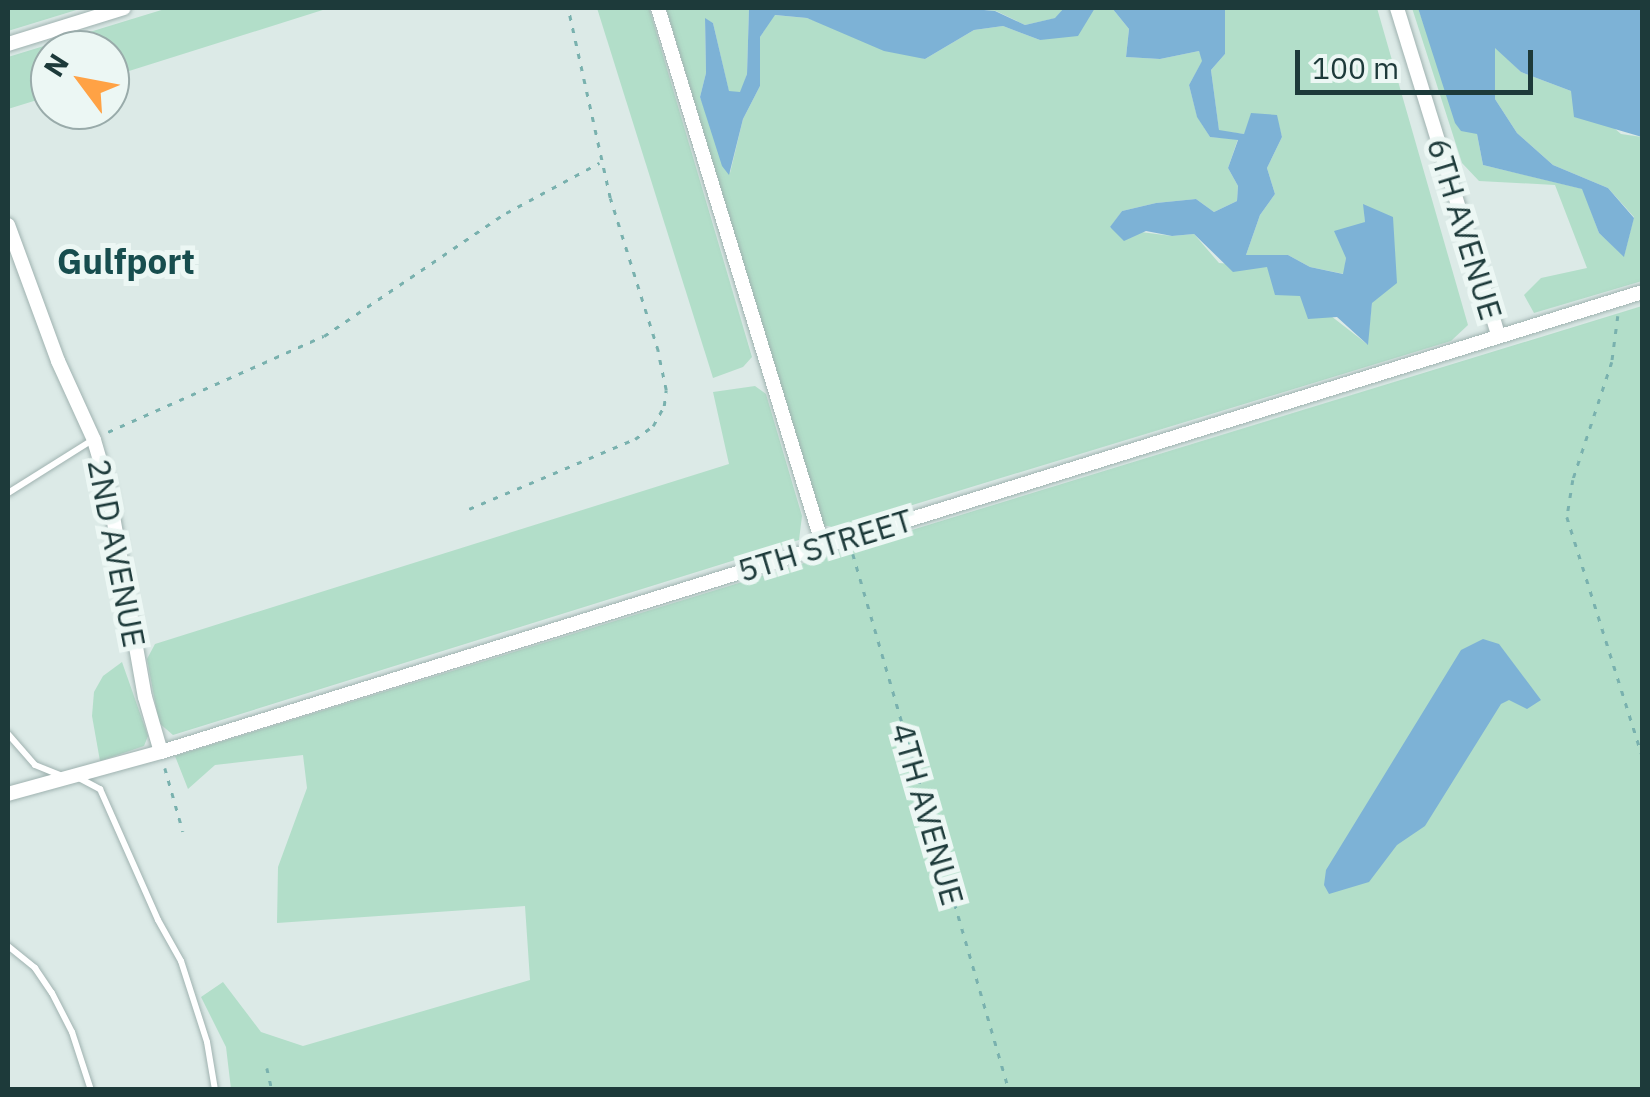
<!DOCTYPE html>
<html>
<head>
<meta charset="utf-8">
<style>
  body { margin:0 }
  #map { position:relative; width:1650px; height:1097px; overflow:hidden; background:#dceae7; font-family:"IBM Plex Sans",sans-serif }
  div>[style] { position:absolute }
  .green>* { inset:0; background:#b2dec9 }
  .water>* { inset:0; background:#7db2d6 }
  .path>* { height:2.5px; margin-top:-1.25px; transform-origin:0; background:repeating-linear-gradient(90deg,#79b1ae 0 5px,transparent 0 13px) }
  .roads { filter:drop-shadow(0 0 2px #9fb2b0) drop-shadow(0 0 2px #9fb2b0) }
  .service>* { height:6px; margin:-3px; padding:0 3px; transform-origin:3px; border-radius:3px; background:#fff }
  .minor>* { height:14px; margin:-7px; padding:0 7px; transform-origin:7px; border-radius:7px; background:#fff }
  span { translate:-50% -50%; white-space:nowrap; text-align:center; line-height:1.15; -webkit-text-stroke:10px #ecf7f4; paint-order:stroke }
  .street-label { font-size:32px; color:#1d3a3a }
  .neighbourhood-label { font-size:35px; color:#174d4e; font-weight:700 }
  .frame { position:absolute; inset:0; border:10px solid #1d3a3a; pointer-events:none }
  .north { position:absolute; left:30px; top:30px; width:100px; height:100px; box-sizing:border-box; background:#ecf7f4; border:2px solid #99abaa; border-radius:50%; rotate:302deg; font-size:28px; font-weight:700; line-height:40px; text-align:center; color:#1d3a3a }
  .north::after { content:''; display:block; margin:auto; width:35px; height:45px; background:#ffa245; clip-path:polygon(50% 0,100% 100%,50% 72%,0 100%) }
  .scale { position:absolute; left:1295px; top:50px; width:238px; height:45px; box-sizing:border-box; border:5px solid #1d3a3a; border-top:0; padding-left:12px; font-size:30px; line-height:35px; white-space:nowrap; color:#1d3a3a; -webkit-text-stroke:8px #ecf7f4; paint-order:stroke }
</style>
</head>
<body>
<div id="map">
  <div class="green">
    <i style="clip-path:polygon(8px 8px,83px 8px,8px 31px)"></i>
    <i style="clip-path:polygon(168px 8px,329px 8px,110px 77px,110px 50px,50px 50px,50px 96px,8px 109px,8px 57px)"></i>
    <i style="clip-path:polygon(597px 8px,649px 8px,752px 357px,743px 367px,713px 378px)"></i>
    <i style="clip-path:polygon(666px 8px,749px 8px,747px 74px,741px 92px,729px 92px,713px 23px,705px 19px,706px 73px,700px 97px,730px 173px,743px 119px,760px 86px,760px 37px,774px 15px,807px 18px,925px 59px,974px 30px,1003px 26px,1040px 40px,1095px 8px,1112px 8px,1129px 29px,1126px 57px,1160px 59px,1199px 51px,1203px 60px,1189px 85px,1197px 116px,1210px 137px,1238px 139px,1228px 168px,1238px 186px,1237px 201px,1214px 212px,1196px 199px,1156px 203px,1122px 211px,1110px 228px,1172px 236px,1194px 234px,1219px 263px,1268px 267px,1367px 344px,1372px 303px,1364px 205px,1365px 222px,1346px 258px,1344px 274px,1310px 267px,1288px 255px,1246px 255px,1260px 215px,1275px 194px,1267px 168px,1282px 137px,1276px 115px,1244px 134px,1219px 131px,1211px 70px,1225px 54px,1225px 8px,1377px 8px,1468px 325px,1451px 341px,837px 528px,822px 525px)"></i>
    <i style="clip-path:polygon(962px 8px,1064px 8px,1056px 18px,1025px 25px,996px 11px)"></i>
    <i style="clip-path:polygon(1412px 8px,1418px 8px,1429px 39px,1477px 134px,1483px 165px,1583px 189px,1599px 233px,1624px 256px,1634px 217px,1608px 188px,1553px 165px,1517px 133px,1495px 99px,1495px 47px,1521px 72px,1571px 91px,1621px 134px,1642px 137px,1642px 281px,1534px 313px,1524px 295px,1541px 278px,1587px 268px,1555px 185px,1479px 181px,1462px 163px)"></i>
    <i style="clip-path:polygon(1642px 306px,1642px 1089px,231px 1089px,226px 1047px,201px 997px,223px 982px,261px 1032px,303px 1046px,530px 980px,525px 906px,277px 923px,278px 867px,307px 788px,303px 755px,215px 765px,188px 789px,175px 756px)"></i>
    <i style="clip-path:polygon(755px 386px,766px 394px,802px 516px,799px 540px,173px 735px,159px 723px,147px 659px,155px 644px,729px 464px,713px 392px)"></i>
    <i style="clip-path:polygon(122px 662px,148px 736px,144px 746px,100px 761px,92px 716px,94px 692px,103px 676px)"></i>
  </div>
  <div class="water">
    <i style="clip-path:polygon(749px 8px,962px 8px,995px 11px,1025px 25px,1055px 18px,1064px 8px,1095px 8px,1078px 36px,1040px 40px,1003px 26px,974px 30px,925px 59px,884px 51px,807px 18px,775px 15px,760px 37px,760px 86px,743px 119px,729px 175px,722px 166px,700px 97px,706px 73px,705px 18px,713px 23px,729px 91px,740px 92px,747px 74px)"></i>
    <i style="clip-path:polygon(1112px 8px,1225px 8px,1225px 54px,1211px 70px,1219px 130px,1244px 134px,1251px 113px,1277px 115px,1282px 137px,1267px 168px,1275px 194px,1260px 215px,1246px 255px,1288px 255px,1310px 267px,1343px 274px,1346px 258px,1334px 231px,1365px 222px,1363px 204px,1393px 217px,1397px 283px,1372px 303px,1368px 345px,1337px 317px,1308px 319px,1300px 296px,1275px 295px,1267px 267px,1233px 272px,1194px 234px,1172px 236px,1146px 231px,1124px 241px,1110px 227px,1122px 211px,1156px 203px,1196px 199px,1214px 212px,1237px 201px,1238px 186px,1228px 168px,1238px 140px,1210px 137px,1197px 117px,1189px 85px,1202px 61px,1199px 51px,1160px 59px,1126px 57px,1129px 29px)"></i>
    <i style="clip-path:polygon(1418px 8px,1642px 8px,1642px 137px,1574px 117px,1571px 91px,1521px 72px,1495px 48px,1495px 99px,1517px 133px,1553px 165px,1608px 188px,1634px 218px,1624px 257px,1599px 233px,1582px 189px,1483px 165px,1477px 134px,1461px 131px,1455px 123px)"></i>
    <i style="clip-path:polygon(1483px 639px,1499px 644px,1541px 700px,1527px 709px,1509px 700px,1501px 704px,1425px 826px,1397px 845px,1369px 882px,1329px 894px,1324px 885px,1326px 870px,1461px 650px)"></i>
  </div>
  <div class="path">
    <i style="left:1618px;top:316px;width:46px;rotate:97.4deg"></i>
    <i style="left:1612px;top:362px;width:124px;rotate:108.3deg"></i>
    <i style="left:1573px;top:480px;width:37px;rotate:99deg"></i>
    <i style="left:1567px;top:517px;width:250px;rotate:72.5deg"></i>
    <i style="left:108px;top:432px;width:236px;rotate:-24deg"></i>
    <i style="left:324px;top:336px;width:220px;rotate:-34.1deg"></i>
    <i style="left:506px;top:213px;width:106px;rotate:-28.3deg"></i>
    <i style="left:469px;top:509px;width:180px;rotate:-22.9deg"></i>
    <i style="left:635px;top:439px;width:22px;rotate:-36deg"></i>
    <i style="left:653px;top:426px;width:23px;rotate:-61deg"></i>
    <i style="left:664px;top:406px;width:16px;rotate:-83deg"></i>
    <i style="left:666px;top:390px;width:40px;rotate:-102deg"></i>
    <i style="left:658px;top:351px;width:160px;rotate:-107.4deg"></i>
    <i style="left:610px;top:198px;width:195px;rotate:-102.5deg"></i>
    <i style="left:853px;top:554px;width:558px;rotate:73.77deg"></i>
    <i style="left:165px;top:768px;width:66px;rotate:74.1deg"></i>
    <i style="left:267px;top:1068px;width:23px;rotate:77deg"></i>
  </div>
  <div class="roads">
    <div class="service">
      <i style="left:8px;top:493px;width:98px;rotate:-32.1deg"></i>
      <i style="left:8px;top:734px;width:41px;rotate:48.9deg"></i>
      <i style="left:35px;top:765px;width:29px;rotate:22deg"></i>
      <i style="left:79px;top:778px;width:24px;rotate:28deg"></i>
      <i style="left:100px;top:789px;width:143px;rotate:66.1deg"></i>
      <i style="left:158px;top:920px;width:47px;rotate:60.7deg"></i>
      <i style="left:181px;top:961px;width:85px;rotate:72.2deg"></i>
      <i style="left:207px;top:1042px;width:49px;rotate:80.5deg"></i>
      <i style="left:8px;top:946px;width:35px;rotate:39deg"></i>
      <i style="left:35px;top:968px;width:30px;rotate:56deg"></i>
      <i style="left:52px;top:993px;width:44px;rotate:62.9deg"></i>
      <i style="left:72px;top:1032px;width:61px;rotate:71.9deg"></i>
    </div>
    <div class="minor">
      <i style="left:658px;top:8px;width:563px;rotate:72.95deg"></i>
      <i style="left:1397px;top:8px;width:342px;rotate:72.8deg"></i>
      <i style="left:8px;top:44px;width:121px;rotate:-17.2deg"></i>
      <i style="left:8px;top:225px;width:145px;rotate:69.8deg"></i>
      <i style="left:58px;top:361px;width:87px;rotate:65.5deg"></i>
      <i style="left:94px;top:440px;width:50px;rotate:73.7deg"></i>
      <i style="left:108px;top:488px;width:212px;rotate:80deg"></i>
      <i style="left:145px;top:697px;width:57px;rotate:73.8deg"></i>
      <i style="left:8px;top:794px;width:159px;rotate:-15.4deg"></i>
      <i style="left:161px;top:752px;width:1551px;rotate:-17.25deg"></i>
    </div>
  </div>
  <div class="street-label">
    <span style="left:1465px;top:229px;rotate:73deg">6TH AVENUE</span>
    <span style="left:825px;top:545px;rotate:-17deg">5TH STREET</span>
    <span style="left:117px;top:553px;rotate:79deg">2ND AVENUE</span>
    <span style="left:928px;top:814px;rotate:74deg">4TH AVENUE</span>
  </div>
  <div class="neighbourhood-label">
    <span style="left:126px;top:261px">Gulfport</span>
  </div>
  <div class="frame"></div>
  <div class="north">N</div>
  <div class="scale">100 m</div>
</div>
</body>
</html>
